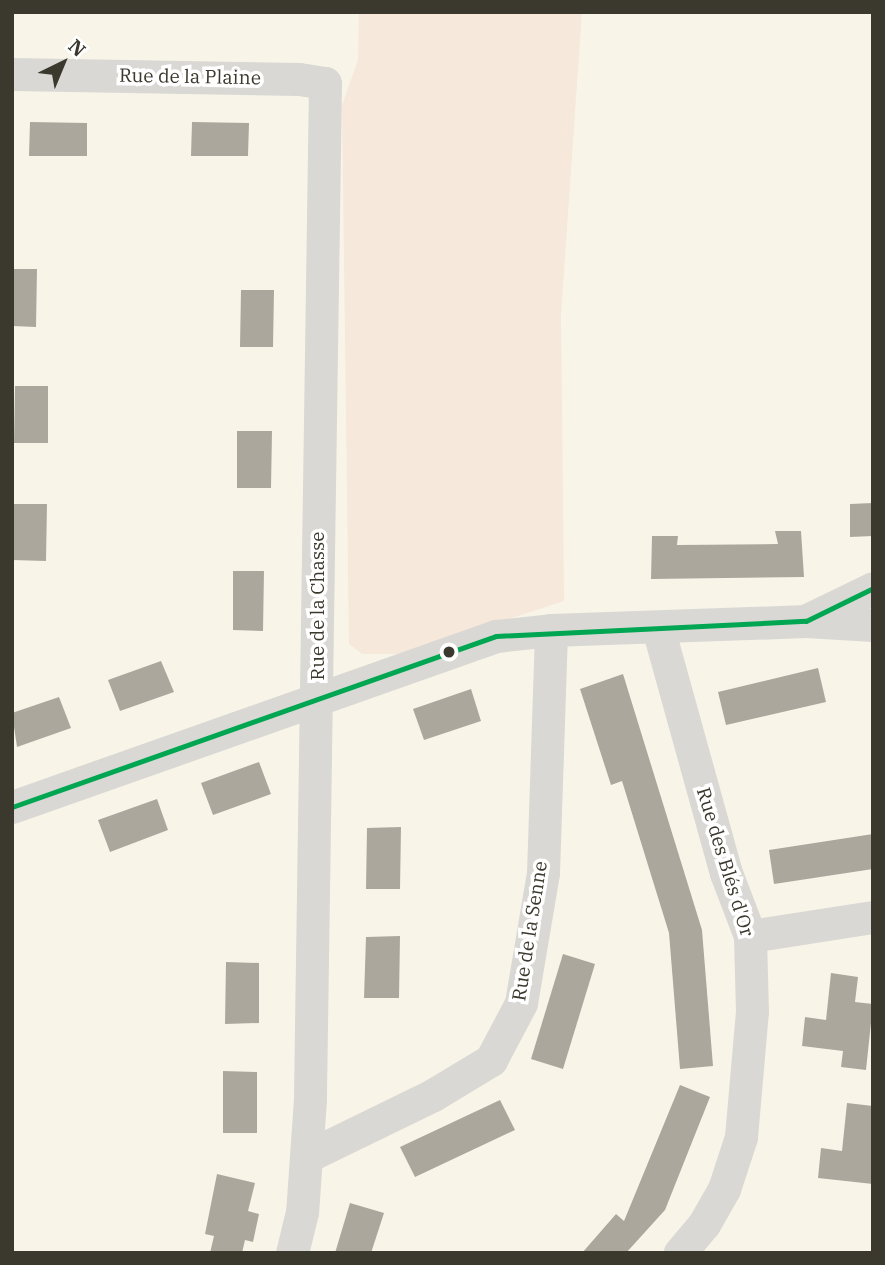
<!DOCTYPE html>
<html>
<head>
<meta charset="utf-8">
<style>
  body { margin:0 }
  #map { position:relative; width:885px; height:1265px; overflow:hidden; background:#f8f5e8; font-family:"IBM Plex Serif",serif }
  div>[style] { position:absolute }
  .green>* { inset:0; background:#f6e8da }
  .building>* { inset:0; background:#aca79d }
  .street>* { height:33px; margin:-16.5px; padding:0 16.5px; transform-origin:16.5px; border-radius:16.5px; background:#d9d8d4 }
  .bus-1>* { height:5px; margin:-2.5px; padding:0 2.5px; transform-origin:2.5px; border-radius:2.5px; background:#00a651 }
  .dots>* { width:19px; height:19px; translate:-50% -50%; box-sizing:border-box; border:4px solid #fff; border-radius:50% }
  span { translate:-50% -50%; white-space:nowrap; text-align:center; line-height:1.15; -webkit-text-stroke:7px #fff; paint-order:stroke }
  .street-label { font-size:19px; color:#3b392d }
  .frame { position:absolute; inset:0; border:14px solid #3b392d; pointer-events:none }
  .north { position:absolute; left:28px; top:28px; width:70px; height:70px; -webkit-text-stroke:5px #fff; paint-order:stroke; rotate:43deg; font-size:19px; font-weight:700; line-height:28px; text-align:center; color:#3b392d }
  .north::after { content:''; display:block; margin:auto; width:24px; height:32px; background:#3b392d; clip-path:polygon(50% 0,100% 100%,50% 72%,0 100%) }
</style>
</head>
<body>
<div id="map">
  <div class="green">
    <i style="clip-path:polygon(359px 12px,582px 12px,561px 314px,564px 601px,402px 654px,362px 654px,349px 644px,342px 105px,358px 60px)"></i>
  </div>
  <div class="building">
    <i style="clip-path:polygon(30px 122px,87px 123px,87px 156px,29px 156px)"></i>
    <i style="clip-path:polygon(192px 122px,249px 123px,248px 156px,191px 156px)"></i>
    <i style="clip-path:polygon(12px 269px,37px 269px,36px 327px,12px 326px)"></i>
    <i style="clip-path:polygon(241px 290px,274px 290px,273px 347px,240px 347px)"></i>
    <i style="clip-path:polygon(15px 386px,48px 386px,48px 443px,14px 443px)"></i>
    <i style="clip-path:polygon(237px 431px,272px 431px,271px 488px,237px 488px)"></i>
    <i style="clip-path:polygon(873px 503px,873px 536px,850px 537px,850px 504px)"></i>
    <i style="clip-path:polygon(13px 504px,47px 504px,46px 561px,12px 560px)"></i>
    <i style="clip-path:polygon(775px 531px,801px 531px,804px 577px,651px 579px,652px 536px,678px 536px,677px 545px,778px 544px)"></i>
    <i style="clip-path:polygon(233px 571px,264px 571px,263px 631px,233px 630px)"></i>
    <i style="clip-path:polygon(161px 661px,174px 692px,120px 711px,108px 680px)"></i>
    <i style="clip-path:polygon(818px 668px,826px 702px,726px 725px,718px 692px)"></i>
    <i style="clip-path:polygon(623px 674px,702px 930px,713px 1066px,680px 1069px,669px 933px,622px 781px,611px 785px,580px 689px)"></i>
    <i style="clip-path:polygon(471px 689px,481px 721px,424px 740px,413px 709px)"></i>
    <i style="clip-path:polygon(59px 697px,71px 728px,17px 747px,12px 713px)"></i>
    <i style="clip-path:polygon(259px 762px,271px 794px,213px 815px,201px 783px)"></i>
    <i style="clip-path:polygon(157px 799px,168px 830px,110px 852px,98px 820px)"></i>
    <i style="clip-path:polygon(401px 827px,400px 889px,366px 889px,367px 828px)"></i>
    <i style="clip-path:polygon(873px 834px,873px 869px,774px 884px,769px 850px)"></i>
    <i style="clip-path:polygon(400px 936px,399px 998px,364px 998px,366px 937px)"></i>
    <i style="clip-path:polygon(563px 954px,595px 964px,563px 1069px,531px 1059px)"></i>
    <i style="clip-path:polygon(226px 962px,259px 963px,259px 1023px,225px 1024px)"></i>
    <i style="clip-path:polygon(831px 973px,858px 977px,855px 1002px,873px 1004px,866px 1070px,841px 1067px,843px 1051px,802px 1046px,805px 1017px,826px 1020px)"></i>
    <i style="clip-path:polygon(223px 1071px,257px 1072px,257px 1133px,223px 1133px)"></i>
    <i style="clip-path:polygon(680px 1085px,710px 1097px,665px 1210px,626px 1253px,582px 1253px,616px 1214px,624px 1221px)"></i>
    <i style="clip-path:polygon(500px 1100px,515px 1130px,415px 1177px,400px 1147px)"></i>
    <i style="clip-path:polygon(847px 1103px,873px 1106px,873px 1184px,818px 1178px,821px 1148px,842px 1151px)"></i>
    <i style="clip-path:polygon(217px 1174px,255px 1183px,248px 1211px,259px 1214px,253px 1242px,245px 1240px,242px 1253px,210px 1253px,214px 1236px,205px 1234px)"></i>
    <i style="clip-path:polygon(350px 1203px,384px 1213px,371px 1253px,335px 1253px)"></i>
  </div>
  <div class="street">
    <i style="left:12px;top:74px;width:287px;rotate:1deg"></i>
    <i style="left:299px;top:79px;width:26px;rotate:9deg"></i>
    <i style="left:325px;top:83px;width:1016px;rotate:90.85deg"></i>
    <i style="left:310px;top:1099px;width:113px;rotate:94deg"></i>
    <i style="left:302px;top:1212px;width:42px;rotate:103.7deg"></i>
    <i style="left:809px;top:619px;width:71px;rotate:-25.8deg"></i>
    <i style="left:658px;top:628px;width:254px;rotate:74.5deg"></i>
    <i style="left:726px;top:873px;width:67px;rotate:69.1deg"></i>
    <i style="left:750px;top:936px;width:75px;rotate:88.5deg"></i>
    <i style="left:752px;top:1011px;width:126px;rotate:95deg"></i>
    <i style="left:741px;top:1137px;width:55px;rotate:108.1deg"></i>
    <i style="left:724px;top:1189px;width:40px;rotate:119.7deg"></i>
    <i style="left:704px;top:1224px;width:38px;rotate:130deg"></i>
    <i style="left:12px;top:807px;width:513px;rotate:-19.46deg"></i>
    <i style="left:496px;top:636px;width:55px;rotate:-6.2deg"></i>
    <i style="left:551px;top:630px;width:255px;rotate:-2deg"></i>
    <i style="left:806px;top:621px;width:67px;rotate:3.4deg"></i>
    <i style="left:750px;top:936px;width:124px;rotate:-8.8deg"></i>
    <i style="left:308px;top:1156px;width:139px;rotate:-26deg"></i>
    <i style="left:433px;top:1095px;width:68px;rotate:-31.1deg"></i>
    <i style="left:491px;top:1060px;width:64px;rotate:-62.2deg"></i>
    <i style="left:521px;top:1003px;width:132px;rotate:-80.4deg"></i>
    <i style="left:543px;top:873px;width:243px;rotate:-88.1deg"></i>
  </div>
  <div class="bus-1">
    <i style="left:12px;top:807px;width:513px;rotate:-19.46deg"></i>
    <i style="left:496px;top:636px;width:310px;rotate:-2.8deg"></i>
    <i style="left:806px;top:621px;width:75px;rotate:-26.2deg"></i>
  </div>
  <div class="dots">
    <i style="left:449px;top:652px;background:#3b392d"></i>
  </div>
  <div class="street-label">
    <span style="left:190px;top:77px;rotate:1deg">Rue de la Plaine</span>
    <span style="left:318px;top:606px;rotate:-90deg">Rue de la Chasse</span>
    <span style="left:725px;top:862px;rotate:73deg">Rue des Blés d'Or</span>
    <span style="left:530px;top:931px;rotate:-81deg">Rue de la Senne</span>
  </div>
  <div class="frame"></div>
  <div class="north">N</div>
</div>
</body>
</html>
